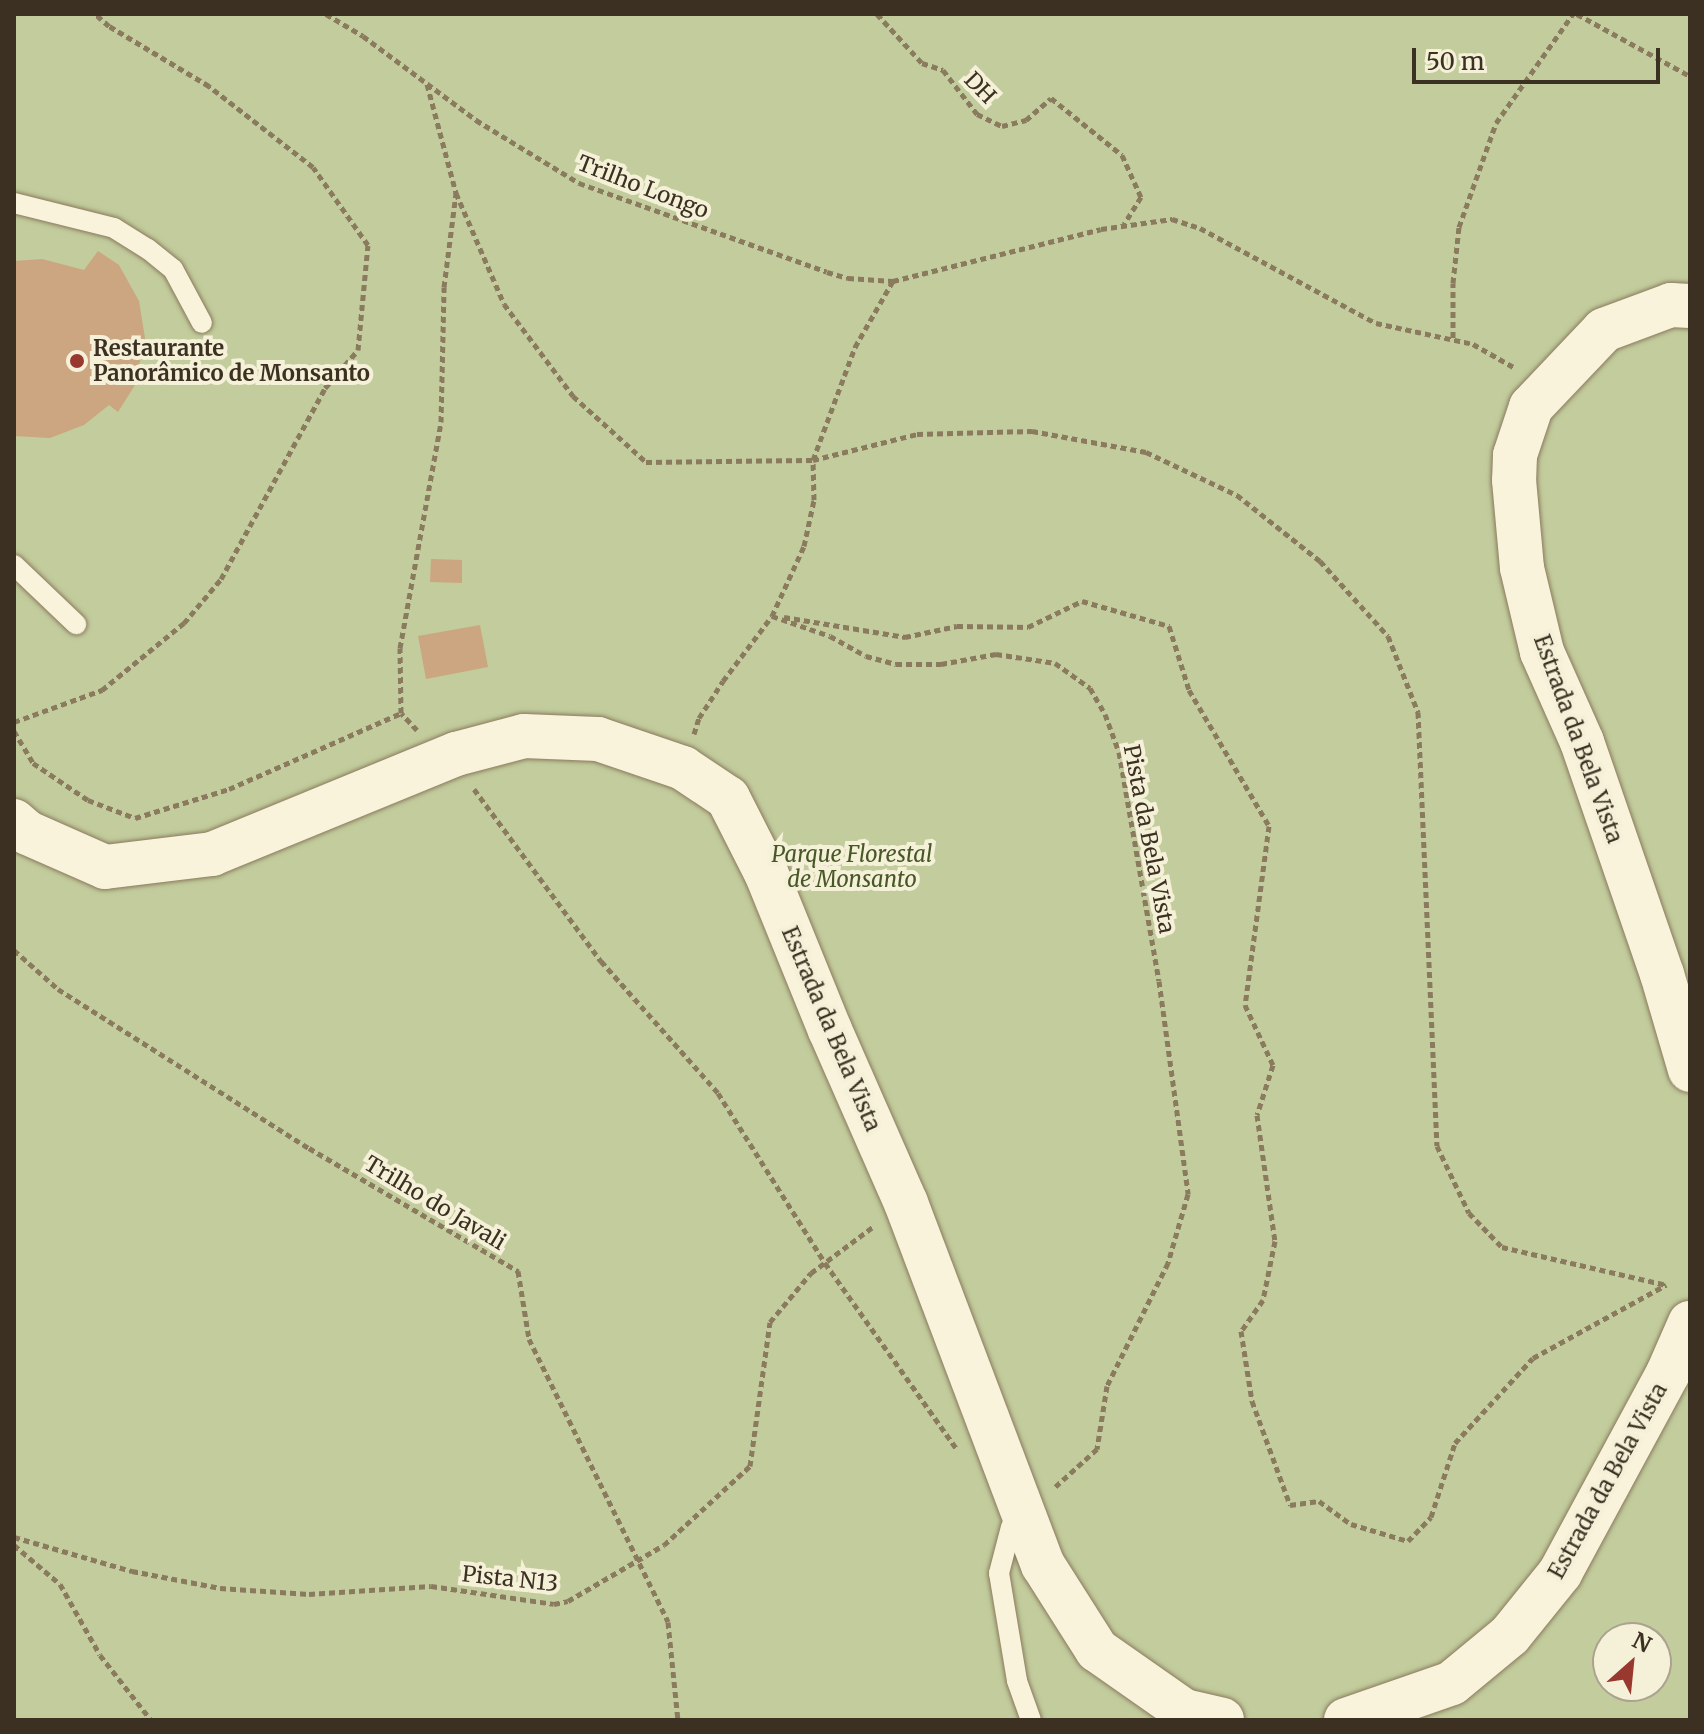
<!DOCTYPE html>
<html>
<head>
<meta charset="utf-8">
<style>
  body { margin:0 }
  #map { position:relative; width:1704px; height:1734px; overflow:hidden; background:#eee6c9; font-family:Merriweather,serif }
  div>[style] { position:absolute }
  .green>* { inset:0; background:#c2cc9c }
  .building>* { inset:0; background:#cba680 }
  .path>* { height:5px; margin-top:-2.5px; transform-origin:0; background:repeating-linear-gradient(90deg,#8a7a5e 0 6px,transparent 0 10px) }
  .roads { filter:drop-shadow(0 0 2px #8a7a5e) drop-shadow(0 0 2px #8a7a5e) }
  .lane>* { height:20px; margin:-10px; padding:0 10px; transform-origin:10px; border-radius:10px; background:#f9f3dc }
  .secondary>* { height:44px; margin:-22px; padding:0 22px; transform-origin:22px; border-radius:22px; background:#f9f3dc }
  .dots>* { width:22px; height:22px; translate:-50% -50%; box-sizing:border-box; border:4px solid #f5f0d8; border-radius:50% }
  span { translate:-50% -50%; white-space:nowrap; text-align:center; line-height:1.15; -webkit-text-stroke:8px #f5f0d8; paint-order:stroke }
  .street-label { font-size:22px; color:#3b3021 }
  .poi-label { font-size:22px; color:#3b3021; font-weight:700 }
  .left { translate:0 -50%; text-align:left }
  .park-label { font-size:22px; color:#475728; font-style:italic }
  .frame { position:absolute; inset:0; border:16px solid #3b3021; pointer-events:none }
  .north { position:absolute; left:1592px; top:1622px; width:80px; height:80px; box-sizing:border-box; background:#f5f0d8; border:2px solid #aba38f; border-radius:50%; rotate:27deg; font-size:22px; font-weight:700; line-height:32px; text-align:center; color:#3b3021 }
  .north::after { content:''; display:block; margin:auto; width:28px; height:36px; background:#98382f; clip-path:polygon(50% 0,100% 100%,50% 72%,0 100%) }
  .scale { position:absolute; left:1412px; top:48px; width:248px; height:36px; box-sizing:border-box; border:4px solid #3b3021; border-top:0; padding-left:10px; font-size:24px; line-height:28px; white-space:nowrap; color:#3b3021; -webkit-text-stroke:6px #f5f0d8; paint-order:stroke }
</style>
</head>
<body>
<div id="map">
  <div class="green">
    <i style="clip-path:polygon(evenodd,14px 14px,1690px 14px,1690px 1720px,14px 1720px,14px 14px,1608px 1638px,1656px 1638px,1656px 1686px,1608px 1686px,1608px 1638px)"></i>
  </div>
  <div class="building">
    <i style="clip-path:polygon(98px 251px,119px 265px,139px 301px,145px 338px,135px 385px,118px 412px,109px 405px,84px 425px,50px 438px,14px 436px,14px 261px,42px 259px,84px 270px)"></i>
    <i style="clip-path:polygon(431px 559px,462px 560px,462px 583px,430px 582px)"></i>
    <i style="clip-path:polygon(480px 625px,488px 667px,426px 679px,418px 636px)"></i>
  </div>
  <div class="path">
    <i style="left:326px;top:14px;width:43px;rotate:30.7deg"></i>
    <i style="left:363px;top:36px;width:141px;rotate:36.6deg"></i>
    <i style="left:476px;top:120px;width:121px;rotate:31.5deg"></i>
    <i style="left:579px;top:183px;width:263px;rotate:19.7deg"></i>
    <i style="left:827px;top:272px;width:22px;rotate:16deg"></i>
    <i style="left:848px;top:278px;width:45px;rotate:3.8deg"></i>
    <i style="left:893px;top:281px;width:214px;rotate:-14deg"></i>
    <i style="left:1101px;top:229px;width:72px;rotate:-8deg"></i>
    <i style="left:1172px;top:219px;width:29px;rotate:18deg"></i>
    <i style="left:1200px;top:228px;width:200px;rotate:28.4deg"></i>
    <i style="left:1376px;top:323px;width:99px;rotate:12.2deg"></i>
    <i style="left:1473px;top:344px;width:48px;rotate:29.7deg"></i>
    <i style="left:877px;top:14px;width:67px;rotate:47.4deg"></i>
    <i style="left:922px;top:63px;width:22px;rotate:18deg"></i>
    <i style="left:943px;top:70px;width:56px;rotate:52.3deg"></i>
    <i style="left:977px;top:114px;width:28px;rotate:26deg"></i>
    <i style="left:1002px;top:126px;width:25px;rotate:-14deg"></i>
    <i style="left:1026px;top:120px;width:33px;rotate:-41deg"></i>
    <i style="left:1051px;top:98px;width:91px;rotate:38.8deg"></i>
    <i style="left:1122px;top:155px;width:46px;rotate:65.7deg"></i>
    <i style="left:1141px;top:197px;width:32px;rotate:122deg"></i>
    <i style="left:1577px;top:14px;width:129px;rotate:28.8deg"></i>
    <i style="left:427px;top:84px;width:113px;rotate:75.1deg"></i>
    <i style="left:456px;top:193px;width:121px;rotate:66.6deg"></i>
    <i style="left:504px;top:304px;width:115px;rotate:53.1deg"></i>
    <i style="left:573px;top:396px;width:98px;rotate:42.1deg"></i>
    <i style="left:646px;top:462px;width:167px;rotate:-0.7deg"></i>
    <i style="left:813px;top:460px;width:107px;rotate:-14deg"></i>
    <i style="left:917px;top:434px;width:115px;rotate:-1.5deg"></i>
    <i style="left:1032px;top:431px;width:116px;rotate:10.4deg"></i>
    <i style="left:1146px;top:452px;width:101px;rotate:25.3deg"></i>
    <i style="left:1237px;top:495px;width:106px;rotate:38.5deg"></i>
    <i style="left:1320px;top:561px;width:101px;rotate:47.8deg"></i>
    <i style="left:1388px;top:636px;width:82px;rotate:68.5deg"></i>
    <i style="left:1418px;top:712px;width:434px;rotate:87.5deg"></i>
    <i style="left:1437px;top:1146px;width:74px;rotate:64.5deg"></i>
    <i style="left:1469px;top:1213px;width:47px;rotate:45.9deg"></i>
    <i style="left:1502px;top:1247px;width:168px;rotate:13deg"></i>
    <i style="left:1453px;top:338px;width:55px;rotate:-90deg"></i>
    <i style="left:1453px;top:283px;width:56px;rotate:-83.9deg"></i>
    <i style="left:1459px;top:227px;width:110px;rotate:-70.4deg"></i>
    <i style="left:1496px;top:123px;width:133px;rotate:-54.8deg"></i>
    <i style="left:772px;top:616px;width:61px;rotate:19deg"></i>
    <i style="left:830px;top:636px;width:41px;rotate:29.1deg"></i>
    <i style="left:866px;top:656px;width:31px;rotate:15deg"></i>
    <i style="left:896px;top:664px;width:45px"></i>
    <i style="left:941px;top:664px;width:56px;rotate:-10.3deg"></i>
    <i style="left:996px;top:654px;width:60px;rotate:8.7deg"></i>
    <i style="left:1055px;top:663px;width:43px;rotate:35.5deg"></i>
    <i style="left:1090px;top:688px;width:30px;rotate:60deg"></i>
    <i style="left:1105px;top:714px;width:40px;rotate:69.8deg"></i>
    <i style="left:1119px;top:752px;width:232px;rotate:80.1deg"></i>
    <i style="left:1159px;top:981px;width:215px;rotate:82.2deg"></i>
    <i style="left:1188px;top:1194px;width:72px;rotate:106.2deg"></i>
    <i style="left:1168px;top:1263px;width:137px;rotate:116.4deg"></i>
    <i style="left:1107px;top:1386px;width:64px;rotate:99deg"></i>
    <i style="left:1097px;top:1449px;width:58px;rotate:137.8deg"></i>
    <i style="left:784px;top:617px;width:123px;rotate:9.4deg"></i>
    <i style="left:905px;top:637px;width:53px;rotate:-11.9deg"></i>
    <i style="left:957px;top:626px;width:71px;rotate:0.8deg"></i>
    <i style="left:1028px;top:627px;width:60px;rotate:-25.7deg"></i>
    <i style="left:1082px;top:601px;width:91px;rotate:16deg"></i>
    <i style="left:1169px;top:626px;width:67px;rotate:72.6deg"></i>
    <i style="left:1189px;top:690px;width:158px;rotate:59.5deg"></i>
    <i style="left:1269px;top:826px;width:181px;rotate:97.6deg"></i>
    <i style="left:1245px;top:1005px;width:66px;rotate:65deg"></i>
    <i style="left:1273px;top:1065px;width:52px;rotate:107.7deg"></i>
    <i style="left:1257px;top:1115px;width:127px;rotate:81.9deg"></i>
    <i style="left:1275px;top:1241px;width:60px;rotate:101.5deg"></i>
    <i style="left:1263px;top:1300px;width:38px;rotate:125deg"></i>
    <i style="left:1241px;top:1331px;width:71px;rotate:81.1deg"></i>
    <i style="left:1252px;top:1401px;width:111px;rotate:69.9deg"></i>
    <i style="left:1290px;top:1505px;width:29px;rotate:-8deg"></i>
    <i style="left:1319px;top:1501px;width:39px;rotate:36deg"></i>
    <i style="left:1351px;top:1524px;width:59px;rotate:16.6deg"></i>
    <i style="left:1408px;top:1541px;width:33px;rotate:-46deg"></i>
    <i style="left:1431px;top:1517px;width:78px;rotate:-72deg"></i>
    <i style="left:1455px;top:1443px;width:115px;rotate:-47.5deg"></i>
    <i style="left:1533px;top:1358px;width:152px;rotate:-28.8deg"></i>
    <i style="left:14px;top:722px;width:94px;rotate:-20deg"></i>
    <i style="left:102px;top:690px;width:106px;rotate:-39.3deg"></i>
    <i style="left:184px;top:623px;width:57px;rotate:-49.9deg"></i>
    <i style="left:221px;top:579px;width:217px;rotate:-61.4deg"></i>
    <i style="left:325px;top:388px;width:50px;rotate:-49deg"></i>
    <i style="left:358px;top:350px;width:105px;rotate:-84.6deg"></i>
    <i style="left:368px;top:245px;width:95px;rotate:-125.2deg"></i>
    <i style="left:313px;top:167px;width:132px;rotate:-142.1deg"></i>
    <i style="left:209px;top:86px;width:117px;rotate:-149deg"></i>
    <i style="left:109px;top:26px;width:18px;rotate:-139deg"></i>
    <i style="left:417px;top:730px;width:23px;rotate:-133deg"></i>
    <i style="left:401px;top:713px;width:65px;rotate:-90.9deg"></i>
    <i style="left:400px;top:648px;width:230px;rotate:-79.7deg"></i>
    <i style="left:441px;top:422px;width:135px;rotate:-88.7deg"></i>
    <i style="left:444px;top:287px;width:95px;rotate:-82.7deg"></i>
    <i style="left:14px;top:731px;width:37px;rotate:59deg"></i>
    <i style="left:33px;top:763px;width:66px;rotate:33.9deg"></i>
    <i style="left:88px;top:800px;width:50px;rotate:21deg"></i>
    <i style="left:135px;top:818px;width:98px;rotate:-17.1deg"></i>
    <i style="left:229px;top:789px;width:188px;rotate:-23.8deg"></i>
    <i style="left:694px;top:734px;width:17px;rotate:-73deg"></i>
    <i style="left:699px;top:718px;width:44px;rotate:-57deg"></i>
    <i style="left:723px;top:681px;width:81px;rotate:-53deg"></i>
    <i style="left:772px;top:616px;width:77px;rotate:-65.4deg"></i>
    <i style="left:804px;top:546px;width:47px;rotate:-77.7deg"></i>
    <i style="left:814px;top:500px;width:40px;rotate:-91.4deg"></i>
    <i style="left:813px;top:460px;width:121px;rotate:-69.6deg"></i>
    <i style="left:855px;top:347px;width:76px;rotate:-60.1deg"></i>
    <i style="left:474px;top:789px;width:214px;rotate:53.6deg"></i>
    <i style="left:601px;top:961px;width:176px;rotate:48.4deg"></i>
    <i style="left:718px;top:1093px;width:201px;rotate:57.8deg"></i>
    <i style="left:825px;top:1263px;width:227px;rotate:54.7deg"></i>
    <i style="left:14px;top:950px;width:59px;rotate:41.6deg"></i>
    <i style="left:58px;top:989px;width:297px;rotate:32.4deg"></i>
    <i style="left:309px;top:1148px;width:243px;rotate:30.5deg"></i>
    <i style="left:518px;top:1271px;width:69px;rotate:80.8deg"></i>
    <i style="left:529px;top:1339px;width:315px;rotate:63.8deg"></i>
    <i style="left:668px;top:1622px;width:99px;rotate:84.2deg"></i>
    <i style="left:14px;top:1537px;width:123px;rotate:16.1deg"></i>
    <i style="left:132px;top:1571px;width:90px;rotate:10.9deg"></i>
    <i style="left:220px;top:1588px;width:89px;rotate:3.9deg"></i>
    <i style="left:309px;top:1594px;width:122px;rotate:-3.8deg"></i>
    <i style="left:431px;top:1586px;width:124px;rotate:8.3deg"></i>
    <i style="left:554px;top:1604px;width:14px;rotate:-12deg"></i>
    <i style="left:568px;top:1601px;width:111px;rotate:-30.3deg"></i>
    <i style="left:664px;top:1545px;width:117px;rotate:-42.6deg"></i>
    <i style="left:750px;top:1466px;width:145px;rotate:-82.1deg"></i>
    <i style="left:770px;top:1322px;width:64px;rotate:-50.1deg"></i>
    <i style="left:811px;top:1273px;width:79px;rotate:-36.7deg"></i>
    <i style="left:14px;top:1545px;width:60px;rotate:40.3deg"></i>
    <i style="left:60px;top:1584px;width:81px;rotate:60.6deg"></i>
    <i style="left:100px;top:1655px;width:83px;rotate:51.9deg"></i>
  </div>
  <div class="roads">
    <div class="lane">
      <i style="left:14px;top:203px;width:103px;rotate:14deg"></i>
      <i style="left:114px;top:228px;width:40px;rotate:32deg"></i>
      <i style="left:148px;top:249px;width:32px;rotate:39deg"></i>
      <i style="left:173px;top:269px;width:61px;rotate:61.8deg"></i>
      <i style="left:14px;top:565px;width:86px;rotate:43.6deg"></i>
      <i style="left:1011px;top:1527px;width:48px;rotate:104.6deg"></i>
      <i style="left:999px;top:1573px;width:109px;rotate:80.5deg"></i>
      <i style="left:1017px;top:1681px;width:41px;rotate:70.3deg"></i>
    </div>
    <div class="secondary">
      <i style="left:1690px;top:306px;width:19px;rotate:-177deg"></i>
      <i style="left:1671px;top:305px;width:72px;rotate:159.5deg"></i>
      <i style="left:1604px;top:330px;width:106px;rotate:133.5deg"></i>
      <i style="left:1531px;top:407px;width:51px;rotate:108.4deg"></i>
      <i style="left:1515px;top:455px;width:25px;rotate:92deg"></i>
      <i style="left:1514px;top:480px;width:88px;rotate:84.8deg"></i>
      <i style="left:1522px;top:568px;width:86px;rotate:76.6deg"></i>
      <i style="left:1542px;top:652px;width:98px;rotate:66deg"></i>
      <i style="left:1582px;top:742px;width:245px;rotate:71deg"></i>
      <i style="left:1662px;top:974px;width:100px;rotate:73.7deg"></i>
      <i style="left:14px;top:821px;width:18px;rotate:41deg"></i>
      <i style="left:28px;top:833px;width:84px;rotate:23.8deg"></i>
      <i style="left:105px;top:867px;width:108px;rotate:-6.9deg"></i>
      <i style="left:212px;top:854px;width:264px;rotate:-22.3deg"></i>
      <i style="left:456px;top:754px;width:70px;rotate:-14.8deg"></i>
      <i style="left:524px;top:736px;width:74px;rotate:2.3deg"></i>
      <i style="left:598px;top:739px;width:90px;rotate:18.8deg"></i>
      <i style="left:683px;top:768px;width:54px;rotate:33.7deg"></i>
      <i style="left:728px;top:798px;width:86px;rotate:63.1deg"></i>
      <i style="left:767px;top:875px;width:167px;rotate:67.9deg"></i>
      <i style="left:830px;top:1030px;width:189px;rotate:66.3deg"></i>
      <i style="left:906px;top:1203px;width:387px;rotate:69.3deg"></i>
      <i style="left:1043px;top:1565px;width:101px;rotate:57.6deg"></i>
      <i style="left:1097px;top:1650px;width:106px;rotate:35deg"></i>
      <i style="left:1184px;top:1711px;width:39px;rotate:13deg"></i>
      <i style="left:1346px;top:1720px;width:112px;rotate:-19.2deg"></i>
      <i style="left:1452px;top:1683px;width:75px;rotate:-39.6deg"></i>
      <i style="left:1510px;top:1635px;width:80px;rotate:-51.1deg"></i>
      <i style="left:1560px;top:1573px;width:227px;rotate:-61.6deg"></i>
      <i style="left:1668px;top:1373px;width:55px;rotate:-66.3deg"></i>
    </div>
  </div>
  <div class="dots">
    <i style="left:77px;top:361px;background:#98382f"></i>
  </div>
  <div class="street-label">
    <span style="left:980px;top:88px;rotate:46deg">DH</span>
    <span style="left:643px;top:187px;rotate:21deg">Trilho Longo</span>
    <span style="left:1578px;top:739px;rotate:70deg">Estrada da Bela Vista</span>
    <span style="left:1149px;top:839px;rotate:79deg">Pista da Bela Vista</span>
    <span style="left:831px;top:1029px;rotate:67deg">Estrada da Bela Vista</span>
    <span style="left:435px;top:1203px;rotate:31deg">Trilho do Javali</span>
    <span style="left:1608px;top:1481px;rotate:-61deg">Estrada da Bela Vista</span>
    <span style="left:510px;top:1579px;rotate:6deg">Pista N13</span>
  </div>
  <div class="poi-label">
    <span class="left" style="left:93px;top:361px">Restaurante<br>Panorâmico de Monsanto</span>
  </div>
  <div class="park-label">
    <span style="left:852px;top:867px">Parque Florestal<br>de Monsanto</span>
  </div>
  <div class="frame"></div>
  <div class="north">N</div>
  <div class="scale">50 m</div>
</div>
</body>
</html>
